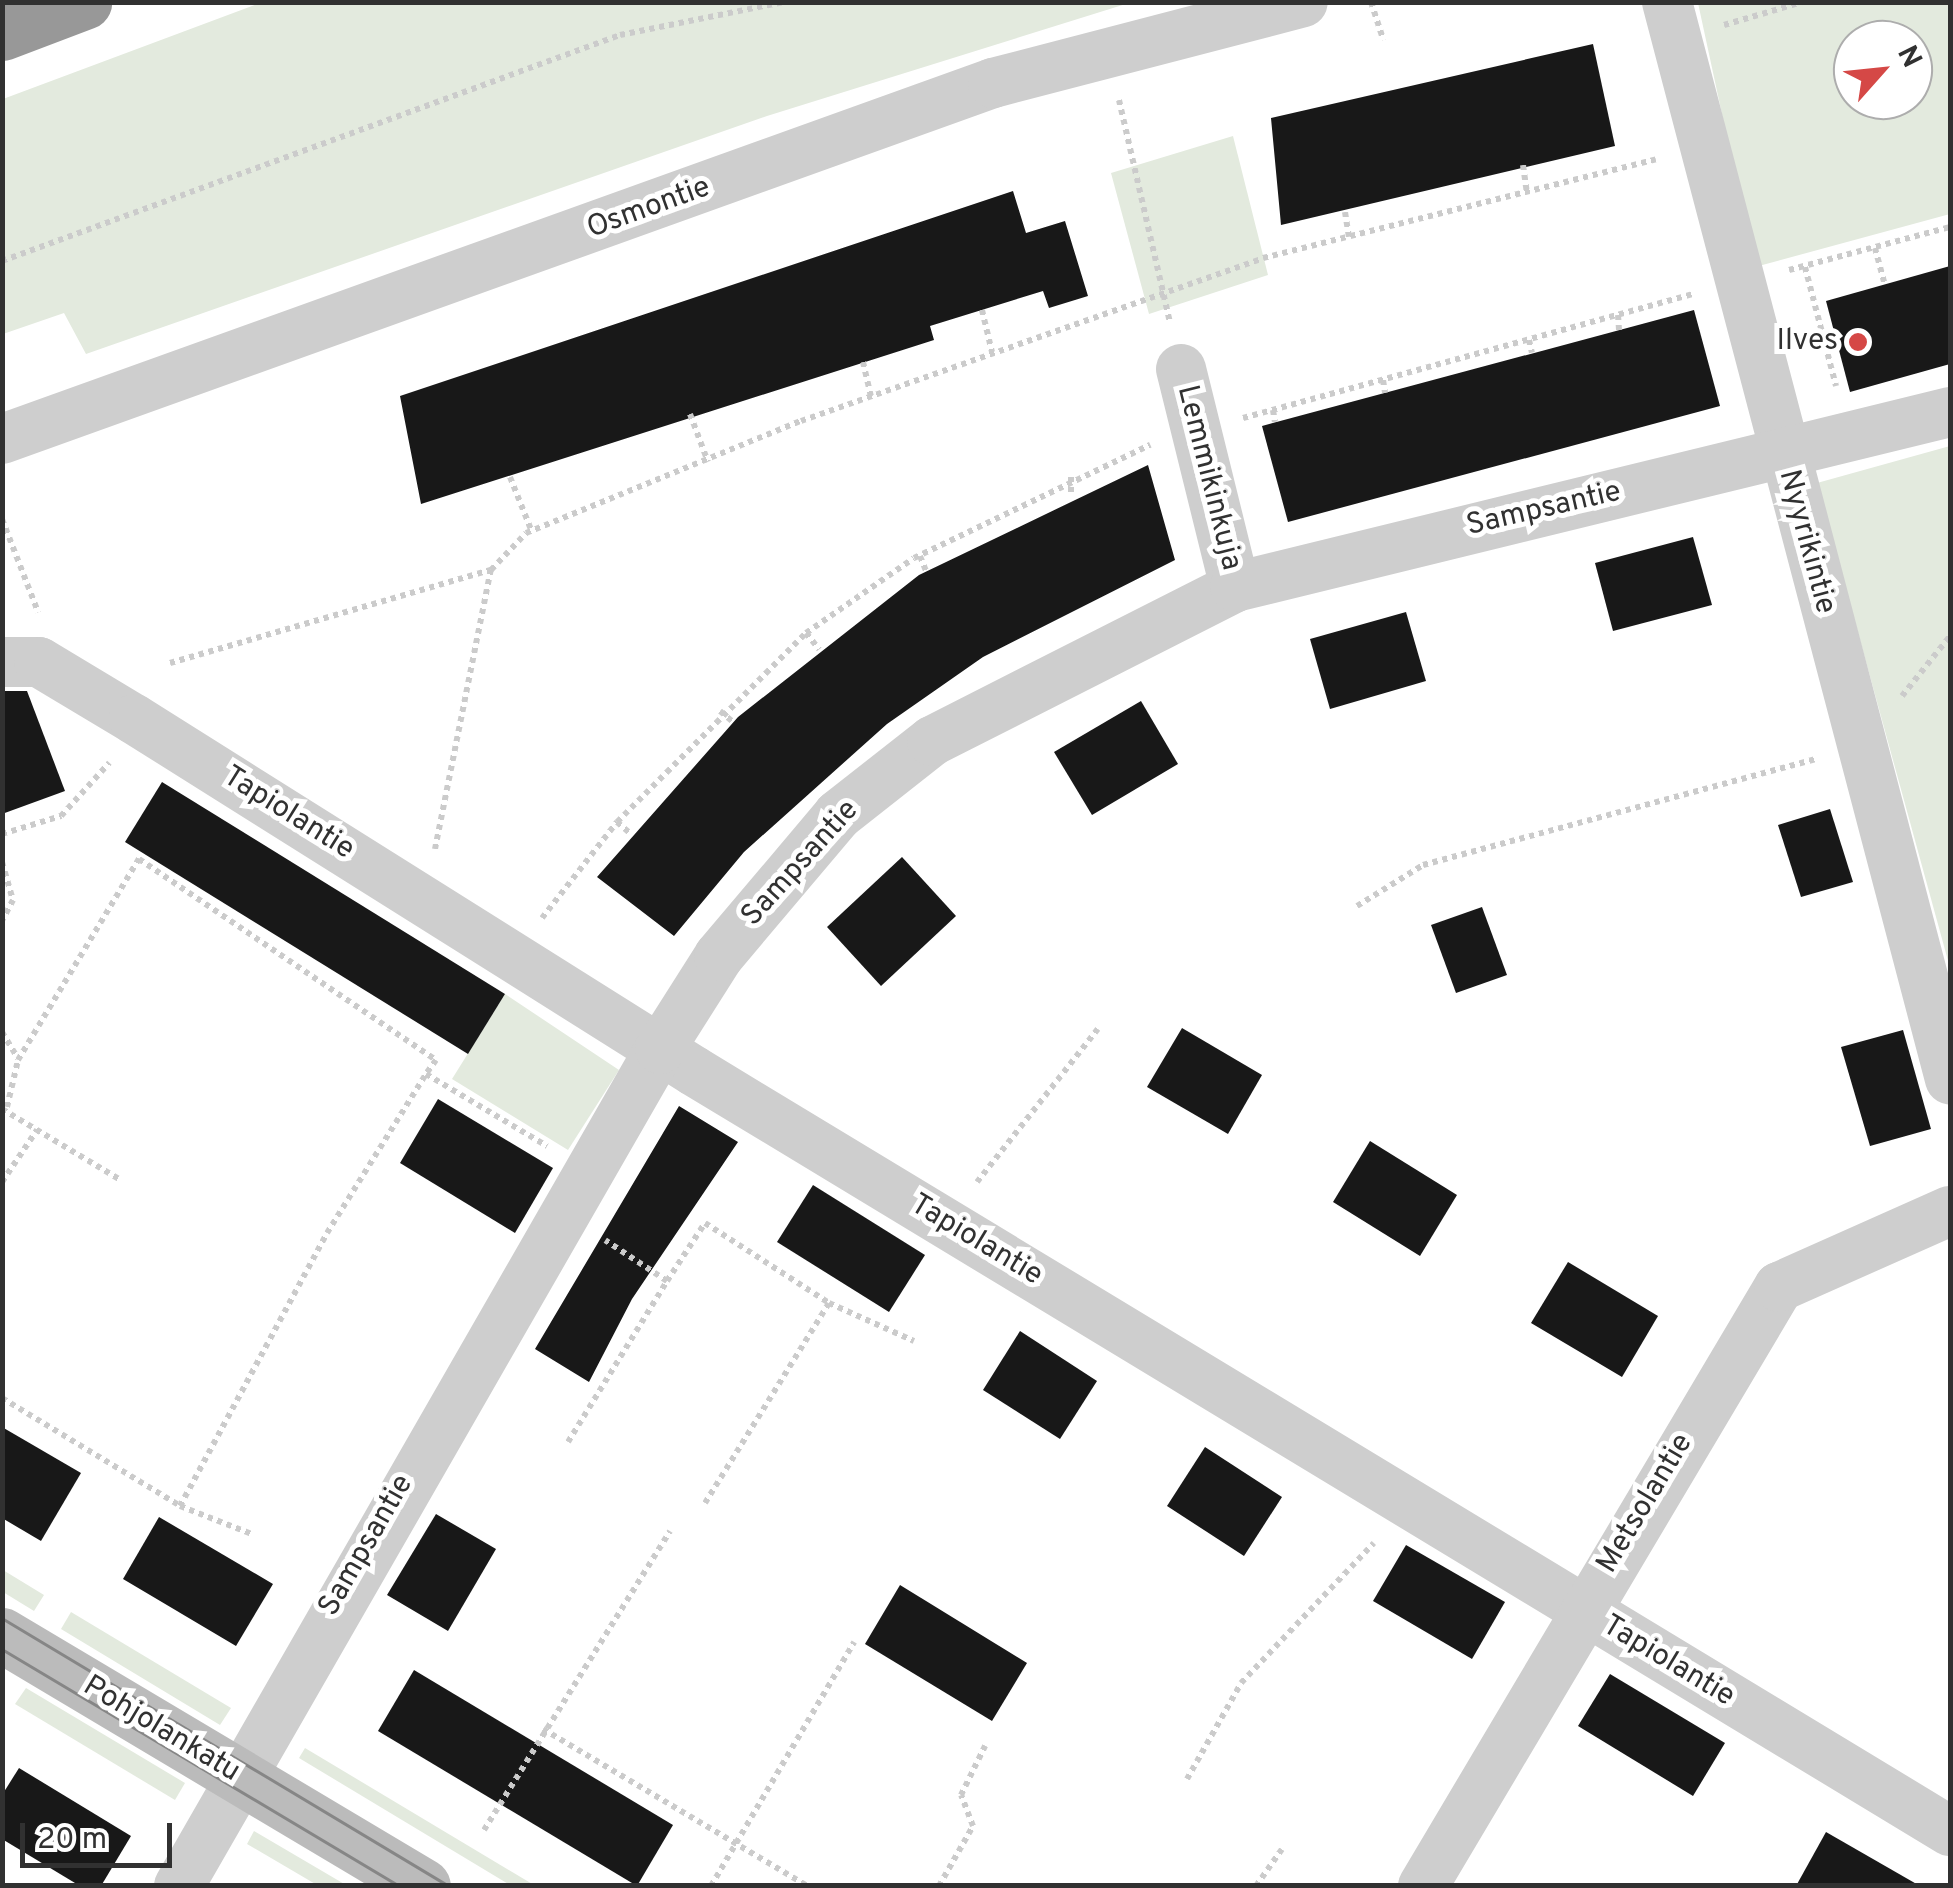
<!DOCTYPE html>
<html>
<head>
<meta charset="utf-8">
<style>
  body { margin:0 }
  #map { position:relative; width:1953px; height:1888px; overflow:hidden; background:#fff; font-family:Overpass,sans-serif }
  div>[style] { position:absolute }
  .green>* { inset:0; background:#e3eade }
  .building>* { inset:0; background:#181818 }
  .path>* { height:6px; margin-top:-3px; transform-origin:0; background:repeating-linear-gradient(90deg,#cbcbcb 0 5px,transparent 0 10px) }
  .street>* { height:50px; margin:-25px; padding:0 25px; transform-origin:25px; border-radius:25px; background:#cecece }
  .secondary>* { height:55px; margin:-27.5px; padding:0 27.5px; transform-origin:27.5px; border-radius:27.5px; background:#bbb }
  .highway>* { height:55px; margin:-27.5px; padding:0 27.5px; transform-origin:27.5px; border-radius:27.5px; background:#989898 }
  .tram>* { height:2.5px; margin:-1.25px; padding:0 1.25px; transform-origin:1.25px; border-radius:1.25px; background:#868686 }
  .dots>* { width:28px; height:28px; translate:-50% -50%; box-sizing:border-box; border:5px solid #fff; border-radius:50% }
  span { translate:-50% -50%; white-space:nowrap; text-align:center; line-height:1.15; -webkit-text-stroke:10px #fff; paint-order:stroke }
  .street-label { font-size:30px; color:#313131 }
  .poi-label { font-size:30px; color:#313131 }
  .right { translate:-100% -50%; text-align:right }
  .frame { position:absolute; inset:0; border:5px solid #313131; pointer-events:none }
  .north { position:absolute; left:1833px; top:20px; width:100px; height:100px; box-sizing:border-box; background:#fff; border:2px solid #adadad; border-radius:50%; rotate:63deg; font-size:28px; font-weight:700; line-height:40px; text-align:center; color:#313131 }
  .north::after { content:''; display:block; margin:auto; width:35px; height:45px; background:#d54846; clip-path:polygon(50% 0,100% 100%,50% 72%,0 100%) }
  .scale { position:absolute; left:20px; top:1823px; width:152px; height:45px; box-sizing:border-box; border:5px solid #313131; border-top:0; padding-left:12px; font-size:30px; line-height:35px; white-space:nowrap; color:#313131; -webkit-text-stroke:8px #fff; paint-order:stroke }
</style>
</head>
<body>
<div id="map">
  <div class="green">
    <i style="clip-path:polygon(260px 3px,260px 2px,1129px 3px,767px 116px,86px 354px,64px 313px,3px 334px,3px 99px)"></i>
    <i style="clip-path:polygon(evenodd,1698px 3px,1950px 3px,1950px 214px,1755px 267px,1698px 3px,1853px 40px,1913px 40px,1913px 100px,1853px 100px,1853px 40px)"></i>
    <i style="clip-path:polygon(1233px 136px,1268px 275px,1149px 314px,1111px 173px)"></i>
    <i style="clip-path:polygon(1950px 446px,1950px 968px,1817px 483px)"></i>
    <i style="clip-path:polygon(505px 994px,619px 1070px,568px 1150px,452px 1079px)"></i>
    <i style="clip-path:polygon(3px 1570px,44px 1595px,34px 1611px,3px 1592px)"></i>
    <i style="clip-path:polygon(71px 1612px,231px 1708px,220px 1725px,61px 1629px)"></i>
    <i style="clip-path:polygon(26px 1688px,185px 1783px,175px 1800px,15px 1704px)"></i>
    <i style="clip-path:polygon(305px 1748px,534px 1885px,510px 1885px,299px 1758px)"></i>
    <i style="clip-path:polygon(254px 1831px,346px 1885px,317px 1885px,247px 1844px)"></i>
  </div>
  <div class="building">
    <i style="clip-path:polygon(1593px 44px,1615px 146px,1281px 225px,1271px 118px)"></i>
    <i style="clip-path:polygon(1013px 191px,1026px 233px,1065px 221px,1088px 296px,1049px 308px,1043px 291px,930px 326px,934px 340px,421px 504px,400px 396px)"></i>
    <i style="clip-path:polygon(1950px 266px,1950px 364px,1850px 392px,1826px 301px)"></i>
    <i style="clip-path:polygon(1694px 310px,1720px 406px,1288px 522px,1262px 426px)"></i>
    <i style="clip-path:polygon(1148px 465px,1175px 560px,983px 657px,887px 724px,744px 852px,674px 936px,597px 877px,738px 717px,919px 575px)"></i>
    <i style="clip-path:polygon(1693px 537px,1712px 605px,1613px 631px,1595px 563px)"></i>
    <i style="clip-path:polygon(1406px 612px,1426px 681px,1330px 709px,1310px 639px)"></i>
    <i style="clip-path:polygon(2px 691px,27px 691px,65px 791px,2px 814px)"></i>
    <i style="clip-path:polygon(1141px 701px,1178px 764px,1092px 815px,1054px 752px)"></i>
    <i style="clip-path:polygon(162px 782px,505px 994px,468px 1054px,125px 842px)"></i>
    <i style="clip-path:polygon(1830px 809px,1853px 882px,1801px 897px,1778px 825px)"></i>
    <i style="clip-path:polygon(902px 857px,956px 916px,881px 986px,827px 927px)"></i>
    <i style="clip-path:polygon(1482px 907px,1507px 975px,1456px 993px,1431px 925px)"></i>
    <i style="clip-path:polygon(1182px 1028px,1262px 1075px,1228px 1134px,1147px 1087px)"></i>
    <i style="clip-path:polygon(1903px 1030px,1931px 1129px,1870px 1146px,1841px 1047px)"></i>
    <i style="clip-path:polygon(438px 1099px,553px 1168px,515px 1233px,400px 1163px)"></i>
    <i style="clip-path:polygon(679px 1106px,738px 1142px,632px 1299px,589px 1382px,535px 1349px)"></i>
    <i style="clip-path:polygon(1370px 1141px,1457px 1195px,1420px 1256px,1333px 1202px)"></i>
    <i style="clip-path:polygon(813px 1185px,925px 1255px,889px 1312px,777px 1242px)"></i>
    <i style="clip-path:polygon(1568px 1262px,1658px 1316px,1622px 1377px,1531px 1323px)"></i>
    <i style="clip-path:polygon(1020px 1331px,1097px 1381px,1060px 1439px,983px 1390px)"></i>
    <i style="clip-path:polygon(2px 1427px,81px 1473px,41px 1541px,2px 1518px)"></i>
    <i style="clip-path:polygon(1205px 1447px,1282px 1497px,1244px 1556px,1167px 1506px)"></i>
    <i style="clip-path:polygon(436px 1514px,496px 1549px,448px 1631px,387px 1595px)"></i>
    <i style="clip-path:polygon(159px 1517px,273px 1584px,236px 1646px,123px 1579px)"></i>
    <i style="clip-path:polygon(1406px 1545px,1505px 1602px,1472px 1659px,1373px 1601px)"></i>
    <i style="clip-path:polygon(900px 1585px,1027px 1663px,992px 1721px,865px 1644px)"></i>
    <i style="clip-path:polygon(414px 1670px,673px 1825px,637px 1886px,378px 1731px)"></i>
    <i style="clip-path:polygon(1610px 1674px,1725px 1743px,1693px 1796px,1578px 1726px)"></i>
    <i style="clip-path:polygon(19px 1768px,131px 1836px,101px 1886px,80px 1886px,2px 1839px,2px 1795px)"></i>
    <i style="clip-path:polygon(1826px 1832px,1920px 1886px,1796px 1886px)"></i>
  </div>
  <div class="path">
    <i style="left:1371px;top:2px;width:40px;rotate:72deg"></i>
    <i style="left:1724px;top:25px;width:81px;rotate:-16.4deg"></i>
    <i style="left:1119px;top:100px;width:228px;rotate:77.1deg"></i>
    <i style="left:1523px;top:165px;width:27px;rotate:82deg"></i>
    <i style="left:1345px;top:212px;width:25px;rotate:81deg"></i>
    <i style="left:1875px;top:248px;width:38px;rotate:75deg"></i>
    <i style="left:2px;top:261px;width:658px;rotate:-20.09deg"></i>
    <i style="left:620px;top:35px;width:167px;rotate:-11.4deg"></i>
    <i style="left:1805px;top:267px;width:123px;rotate:75.4deg"></i>
    <i style="left:1789px;top:270px;width:167px;rotate:-15deg"></i>
    <i style="left:982px;top:310px;width:43px;rotate:76.6deg"></i>
    <i style="left:1618px;top:315px;width:15px;rotate:86deg"></i>
    <i style="left:1529px;top:340px;width:13px;rotate:77deg"></i>
    <i style="left:1827px;top:349px;width:11px;rotate:-5deg"></i>
    <i style="left:863px;top:362px;width:35px;rotate:77deg"></i>
    <i style="left:1383px;top:380px;width:13px;rotate:81deg"></i>
    <i style="left:1273px;top:410px;width:12px;rotate:81deg"></i>
    <i style="left:690px;top:414px;width:51px;rotate:69.4deg"></i>
    <i style="left:1243px;top:418px;width:468px;rotate:-15.4deg"></i>
    <i style="left:510px;top:477px;width:59px;rotate:68.2deg"></i>
    <i style="left:1071px;top:477px;width:20px;rotate:90deg"></i>
    <i style="left:2px;top:519px;width:100px;rotate:68.8deg"></i>
    <i style="left:920px;top:556px;width:16px;rotate:68deg"></i>
    <i style="left:806px;top:633px;width:21px;rotate:51deg"></i>
    <i style="left:170px;top:663px;width:334px;rotate:-16.2deg"></i>
    <i style="left:1902px;top:696px;width:77px;rotate:-51.3deg"></i>
    <i style="left:720px;top:711px;width:17px;rotate:40deg"></i>
    <i style="left:617px;top:822px;width:18px;rotate:41deg"></i>
    <i style="left:2px;top:834px;width:62px;rotate:-17deg"></i>
    <i style="left:61px;top:816px;width:72px;rotate:-47.8deg"></i>
    <i style="left:435px;top:849px;width:285px;rotate:-78.7deg"></i>
    <i style="left:491px;top:570px;width:51px;rotate:-46.6deg"></i>
    <i style="left:526px;top:533px;width:297px;rotate:-22.2deg"></i>
    <i style="left:801px;top:421px;width:490px;rotate:-19.4deg"></i>
    <i style="left:1263px;top:258px;width:405px;rotate:-14.1deg"></i>
    <i style="left:2px;top:862px;width:40px;rotate:74deg"></i>
    <i style="left:13px;top:900px;width:24px;rotate:118deg"></i>
    <i style="left:1357px;top:906px;width:78px;rotate:-31.8deg"></i>
    <i style="left:1423px;top:865px;width:406px;rotate:-15.1deg"></i>
    <i style="left:542px;top:918px;width:122px;rotate:-52deg"></i>
    <i style="left:617px;top:822px;width:267px;rotate:-45deg"></i>
    <i style="left:806px;top:633px;width:131px;rotate:-34.8deg"></i>
    <i style="left:914px;top:558px;width:262px;rotate:-25.6deg"></i>
    <i style="left:2px;top:1032px;width:31px;rotate:59deg"></i>
    <i style="left:7px;top:1107px;width:48px;rotate:-76.8deg"></i>
    <i style="left:18px;top:1060px;width:235px;rotate:-59deg"></i>
    <i style="left:139px;top:859px;width:359px;rotate:34.1deg"></i>
    <i style="left:436px;top:1060px;width:17px;rotate:126deg"></i>
    <i style="left:2px;top:1109px;width:136px;rotate:30.9deg"></i>
    <i style="left:2px;top:1182px;width:63px;rotate:-56.1deg"></i>
    <i style="left:977px;top:1182px;width:195px;rotate:-51.7deg"></i>
    <i style="left:667px;top:1281px;width:69px;rotate:-56.8deg"></i>
    <i style="left:705px;top:1223px;width:148px;rotate:32.8deg"></i>
    <i style="left:829px;top:1303px;width:93px;rotate:24.1deg"></i>
    <i style="left:2px;top:1398px;width:208px;rotate:31.2deg"></i>
    <i style="left:180px;top:1506px;width:77px;rotate:21.3deg"></i>
    <i style="left:568px;top:1442px;width:189px;rotate:-58.4deg"></i>
    <i style="left:667px;top:1281px;width:74px;rotate:-146.5deg"></i>
    <i style="left:705px;top:1503px;width:235px;rotate:-58.2deg"></i>
    <i style="left:180px;top:1506px;width:310px;rotate:-61.7deg"></i>
    <i style="left:327px;top:1233px;width:187px;rotate:-58.1deg"></i>
    <i style="left:426px;top:1074px;width:141px;rotate:30.8deg"></i>
    <i style="left:543px;top:1729px;width:307px;rotate:30.7deg"></i>
    <i style="left:1187px;top:1779px;width:110px;rotate:-60.6deg"></i>
    <i style="left:1241px;top:1683px;width:193px;rotate:-46.5deg"></i>
    <i style="left:484px;top:1830px;width:352px;rotate:-58.1deg"></i>
    <i style="left:711px;top:1886px;width:283px;rotate:-59.6deg"></i>
    <i style="left:939px;top:1886px;width:69px;rotate:-60.5deg"></i>
    <i style="left:973px;top:1826px;width:33px;rotate:-111deg"></i>
    <i style="left:961px;top:1795px;width:55px;rotate:-63.9deg"></i>
    <i style="left:1256px;top:1886px;width:45px;rotate:-54.9deg"></i>
  </div>
  <div class="street">
    <i style="left:1667px;top:2px;width:1114px;rotate:75.28deg"></i>
    <i style="left:1181px;top:369px;width:225px;rotate:76.1deg"></i>
    <i style="left:2px;top:439px;width:1053px;rotate:-19.76deg"></i>
    <i style="left:993px;top:83px;width:320px;rotate:-14.6deg"></i>
    <i style="left:2px;top:662px;width:37px"></i>
    <i style="left:39px;top:662px;width:111px;rotate:31deg"></i>
    <i style="left:134px;top:719px;width:661px;rotate:32.15deg"></i>
    <i style="left:694px;top:1071px;width:1468px;rotate:31.18deg"></i>
    <i style="left:179px;top:1886px;width:965px;rotate:-60.12deg"></i>
    <i style="left:660px;top:1049px;width:110px;rotate:-57.6deg"></i>
    <i style="left:719px;top:956px;width:185px;rotate:-49.8deg"></i>
    <i style="left:838px;top:815px;width:120px;rotate:-38.2deg"></i>
    <i style="left:932px;top:741px;width:340px;rotate:-26.9deg"></i>
    <i style="left:1235px;top:587px;width:736px;rotate:-13.75deg"></i>
    <i style="left:1423px;top:1886px;width:697px;rotate:-59.28deg"></i>
    <i style="left:1779px;top:1287px;width:187px;rotate:-24deg"></i>
  </div>
  <div class="secondary">
    <i style="left:2px;top:1635px;width:490px;rotate:30.8deg"></i>
  </div>
  <div class="highway">
    <i style="left:2px;top:33px;width:88px;rotate:-20.7deg"></i>
  </div>
  <div class="tram">
    <i style="left:2px;top:1618px;width:521px;rotate:30.94deg"></i>
    <i style="left:2px;top:1649px;width:463px;rotate:30.8deg"></i>
  </div>
  <div class="dots">
    <i style="left:1858px;top:342px;background:#d54846"></i>
  </div>
  <div class="street-label">
    <span style="left:649px;top:209px;rotate:-20deg">Osmontie</span>
    <span style="left:1208px;top:478px;rotate:76deg">Lemmikinkuja</span>
    <span style="left:1544px;top:510px;rotate:-13deg">Sampsantie</span>
    <span style="left:1806px;top:542px;rotate:75deg">Nyyrikintie</span>
    <span style="left:288px;top:814px;rotate:32deg">Tapiolantie</span>
    <span style="left:801px;top:864px;rotate:-48deg">Sampsantie</span>
    <span style="left:976px;top:1241px;rotate:31deg">Tapiolantie</span>
    <span style="left:1646px;top:1504px;rotate:-59deg">Metsolantie</span>
    <span style="left:367px;top:1546px;rotate:-60deg">Sampsantie</span>
    <span style="left:1668px;top:1662px;rotate:31deg">Tapiolantie</span>
    <span style="left:161px;top:1730px;rotate:31deg">Pohjolankatu</span>
  </div>
  <div class="poi-label">
    <span class="right" style="left:1838px;top:342px">Ilves</span>
  </div>
  <div class="frame"></div>
  <div class="north">N</div>
  <div class="scale">20 m</div>
</div>
</body>
</html>
